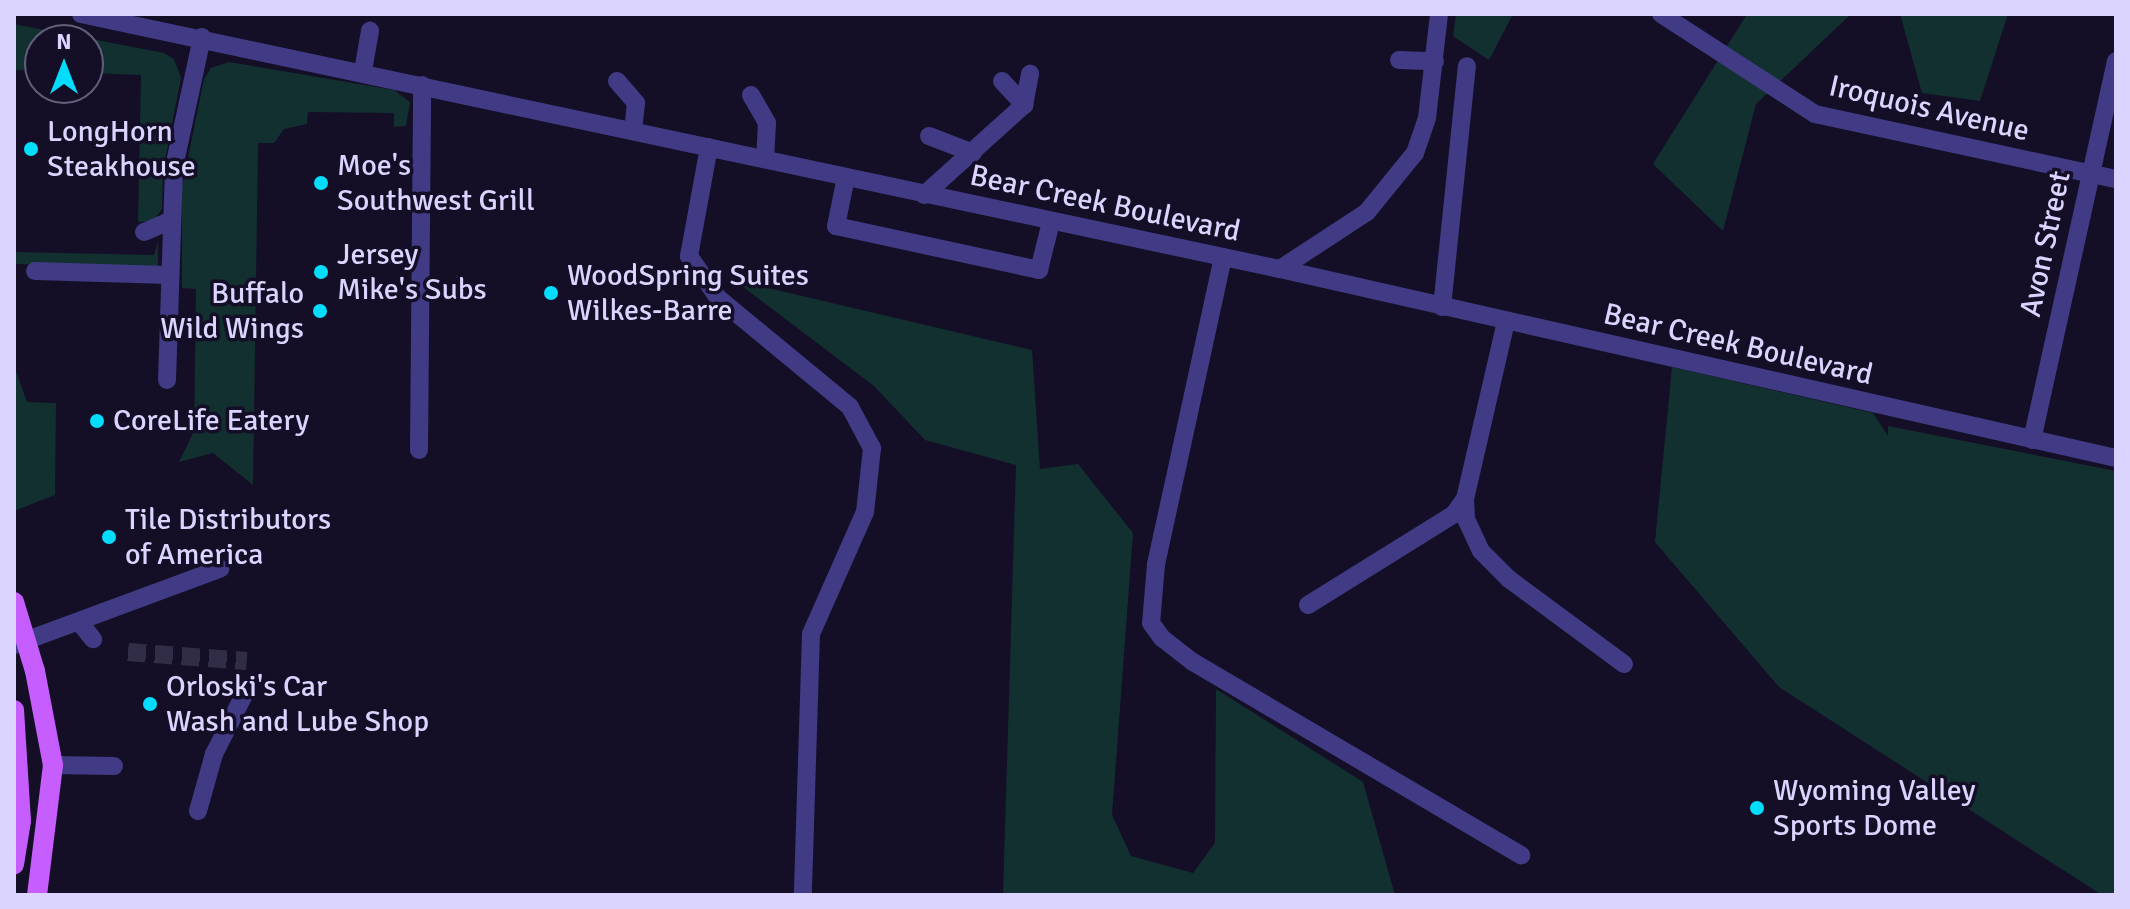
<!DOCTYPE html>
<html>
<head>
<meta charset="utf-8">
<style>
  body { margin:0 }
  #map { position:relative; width:2130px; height:909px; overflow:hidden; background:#140f26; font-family:Signika,sans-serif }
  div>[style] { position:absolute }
  .green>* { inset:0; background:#123030 }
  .minor-tunnel>* { height:18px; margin-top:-9px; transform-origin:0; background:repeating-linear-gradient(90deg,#322d47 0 18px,transparent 0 27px) }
  .minor>* { height:18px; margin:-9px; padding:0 9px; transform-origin:9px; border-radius:9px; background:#403b84 }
  .major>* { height:20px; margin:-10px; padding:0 10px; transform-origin:10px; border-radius:10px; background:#c65dfd }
  .dots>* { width:22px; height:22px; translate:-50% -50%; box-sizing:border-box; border:4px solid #140f26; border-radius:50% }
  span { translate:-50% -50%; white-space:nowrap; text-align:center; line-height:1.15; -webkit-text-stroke:7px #140f26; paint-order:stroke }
  .street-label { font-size:30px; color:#dbd4ff }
  .poi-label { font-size:30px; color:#dbd4ff }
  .left { translate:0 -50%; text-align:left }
  .right { translate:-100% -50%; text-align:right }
  .frame { position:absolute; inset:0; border:16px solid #dbd4ff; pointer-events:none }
  .north { position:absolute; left:24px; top:24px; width:80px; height:80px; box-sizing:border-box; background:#140f26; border:2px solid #645e7d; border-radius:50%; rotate:0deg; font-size:22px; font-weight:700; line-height:32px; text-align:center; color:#dbd4ff }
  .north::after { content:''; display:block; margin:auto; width:28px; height:36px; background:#03dcfc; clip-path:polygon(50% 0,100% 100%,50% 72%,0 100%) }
</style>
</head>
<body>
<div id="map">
  <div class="green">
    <i style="clip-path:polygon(1456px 14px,1513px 14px,1489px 60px,1453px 36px)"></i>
    <i style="clip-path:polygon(1747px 14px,1851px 14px,1756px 104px,1723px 231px,1653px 164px)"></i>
    <i style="clip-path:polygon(1900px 14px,2008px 14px,1980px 101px,1922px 93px)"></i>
    <i style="clip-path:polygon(14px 24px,164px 53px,174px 59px,181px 78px,163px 170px,162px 209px,154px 220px,138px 222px,141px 75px,88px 73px,88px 40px,40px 40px,40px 71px,14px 70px)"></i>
    <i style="clip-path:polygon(229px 62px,394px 90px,410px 102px,406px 126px,394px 127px,394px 113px,308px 112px,307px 124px,284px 129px,274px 143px,258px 143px,253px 485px,213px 453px,179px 462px,194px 431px,196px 289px,182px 288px,182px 187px,204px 79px,211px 68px)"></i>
    <i style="clip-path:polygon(158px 241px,158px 267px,14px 264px,14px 252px,154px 255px)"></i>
    <i style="clip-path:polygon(734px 280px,1032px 350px,1040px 469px,1078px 464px,1133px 533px,1112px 815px,1131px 856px,1193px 873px,1215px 843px,1216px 689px,1363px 782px,1395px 895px,1003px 895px,1016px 465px,925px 440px,874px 386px)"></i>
    <i style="clip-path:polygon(14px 366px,27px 402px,56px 403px,55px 495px,14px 511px)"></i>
    <i style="clip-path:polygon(1672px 367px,1873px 413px,1888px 436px,1888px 426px,2116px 471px,2116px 895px,2102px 895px,1779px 687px,1655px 542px)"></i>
  </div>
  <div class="minor-tunnel">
    <i style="left:128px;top:652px;width:119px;rotate:4.3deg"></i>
  </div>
  <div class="minor">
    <i style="left:81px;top:14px;width:1226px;rotate:12.01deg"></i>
    <i style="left:1280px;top:269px;width:857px;rotate:12.74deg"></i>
    <i style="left:1661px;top:14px;width:184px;rotate:33deg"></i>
    <i style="left:1815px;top:114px;width:308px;rotate:12.2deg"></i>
    <i style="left:1399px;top:60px;width:36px;rotate:2deg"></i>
    <i style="left:363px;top:71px;width:41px;rotate:-80.1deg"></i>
    <i style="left:617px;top:81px;width:29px;rotate:49deg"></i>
    <i style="left:636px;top:103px;width:28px;rotate:96deg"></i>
    <i style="left:1002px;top:81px;width:33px;rotate:47deg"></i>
    <i style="left:751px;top:95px;width:32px;rotate:60deg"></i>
    <i style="left:767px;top:123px;width:36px;rotate:93deg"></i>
    <i style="left:929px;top:136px;width:47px;rotate:21.1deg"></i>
    <i style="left:709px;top:147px;width:111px;rotate:100.4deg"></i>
    <i style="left:689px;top:256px;width:51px;rotate:55.4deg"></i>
    <i style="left:718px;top:298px;width:171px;rotate:39.5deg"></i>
    <i style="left:850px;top:407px;width:47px;rotate:61.8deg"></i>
    <i style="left:872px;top:448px;width:64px;rotate:96.2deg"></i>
    <i style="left:865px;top:512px;width:133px;rotate:113.9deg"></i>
    <i style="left:811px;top:634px;width:261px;rotate:91.8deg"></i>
    <i style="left:846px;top:177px;width:50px;rotate:101.5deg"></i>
    <i style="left:836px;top:226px;width:208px;rotate:12.2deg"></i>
    <i style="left:1039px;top:270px;width:49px;rotate:-76deg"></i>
    <i style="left:924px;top:195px;width:135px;rotate:-42deg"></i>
    <i style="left:1024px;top:105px;width:32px;rotate:-79deg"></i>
    <i style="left:144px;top:232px;width:28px;rotate:-23deg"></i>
    <i style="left:1223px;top:257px;width:315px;rotate:102.3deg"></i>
    <i style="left:1156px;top:565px;width:58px;rotate:94.9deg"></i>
    <i style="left:1151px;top:623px;width:19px;rotate:54deg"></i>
    <i style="left:1162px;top:638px;width:39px;rotate:38deg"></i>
    <i style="left:1193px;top:662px;width:381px;rotate:30.5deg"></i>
    <i style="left:1280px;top:269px;width:104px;rotate:-33.2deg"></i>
    <i style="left:1367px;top:212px;width:76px;rotate:-50.9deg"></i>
    <i style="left:1415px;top:153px;width:37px;rotate:-71deg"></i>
    <i style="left:1427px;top:118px;width:105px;rotate:-83.4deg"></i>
    <i style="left:35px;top:271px;width:133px;rotate:1.7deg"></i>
    <i style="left:1442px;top:307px;width:242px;rotate:-84.1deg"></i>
    <i style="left:167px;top:380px;width:213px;rotate:-88.1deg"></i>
    <i style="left:174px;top:167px;width:133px;rotate:-77.8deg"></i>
    <i style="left:2032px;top:440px;width:388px;rotate:-77.5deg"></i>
    <i style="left:419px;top:450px;width:365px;rotate:-89.5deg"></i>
    <i style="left:1465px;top:499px;width:20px;rotate:87deg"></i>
    <i style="left:1466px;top:519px;width:35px;rotate:65deg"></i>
    <i style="left:1481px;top:551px;width:40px;rotate:45deg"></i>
    <i style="left:1509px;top:579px;width:143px;rotate:36.5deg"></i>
    <i style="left:1308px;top:605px;width:172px;rotate:-31.9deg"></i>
    <i style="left:1454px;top:514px;width:19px;rotate:-54deg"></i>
    <i style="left:1465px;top:499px;width:183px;rotate:-77deg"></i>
    <i style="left:80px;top:623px;width:21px;rotate:51deg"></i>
    <i style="left:14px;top:645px;width:220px;rotate:-20.3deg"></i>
    <i style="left:53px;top:765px;width:61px;rotate:0.9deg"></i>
    <i style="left:198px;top:811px;width:59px;rotate:-74.3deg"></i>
    <i style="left:214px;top:754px;width:75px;rotate:-63.1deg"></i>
  </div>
  <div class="major">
    <i style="left:14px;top:602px;width:72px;rotate:73.1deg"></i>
    <i style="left:35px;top:671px;width:96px;rotate:79.2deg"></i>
    <i style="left:53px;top:765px;width:131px;rotate:97deg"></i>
    <i style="left:14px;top:710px;width:111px;rotate:86.4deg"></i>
    <i style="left:21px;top:821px;width:44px;rotate:99.2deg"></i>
  </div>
  <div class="dots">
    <i style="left:31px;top:149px;background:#03dcfc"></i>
    <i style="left:321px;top:183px;background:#03dcfc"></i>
    <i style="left:321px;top:272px;background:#03dcfc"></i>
    <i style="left:551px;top:293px;background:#03dcfc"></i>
    <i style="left:320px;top:311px;background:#03dcfc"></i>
    <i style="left:97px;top:421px;background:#03dcfc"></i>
    <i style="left:109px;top:537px;background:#03dcfc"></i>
    <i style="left:150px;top:704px;background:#03dcfc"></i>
    <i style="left:1757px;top:808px;background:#03dcfc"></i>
  </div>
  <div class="street-label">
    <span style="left:1929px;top:109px;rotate:13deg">Iroquois Avenue</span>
    <span style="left:1105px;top:204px;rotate:12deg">Bear Creek Boulevard</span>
    <span style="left:2046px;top:244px;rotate:-78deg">Avon Street</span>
    <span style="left:1738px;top:345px;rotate:13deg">Bear Creek Boulevard</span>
  </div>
  <div class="poi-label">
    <span class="left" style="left:47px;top:149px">LongHorn<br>Steakhouse</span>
    <span class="left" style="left:337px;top:183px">Moe's<br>Southwest Grill</span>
    <span class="left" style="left:337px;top:272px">Jersey<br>Mike's Subs</span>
    <span class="left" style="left:567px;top:293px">WoodSpring Suites<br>Wilkes-Barre</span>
    <span class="right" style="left:304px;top:311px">Buffalo<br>Wild Wings</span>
    <span class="left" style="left:113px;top:421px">CoreLife Eatery</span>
    <span class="left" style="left:125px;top:537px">Tile Distributors<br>of America</span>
    <span class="left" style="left:166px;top:704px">Orloski's Car<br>Wash and Lube Shop</span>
    <span class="left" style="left:1773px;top:808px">Wyoming Valley<br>Sports Dome</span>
  </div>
  <div class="frame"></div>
  <div class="north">N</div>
</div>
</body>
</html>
